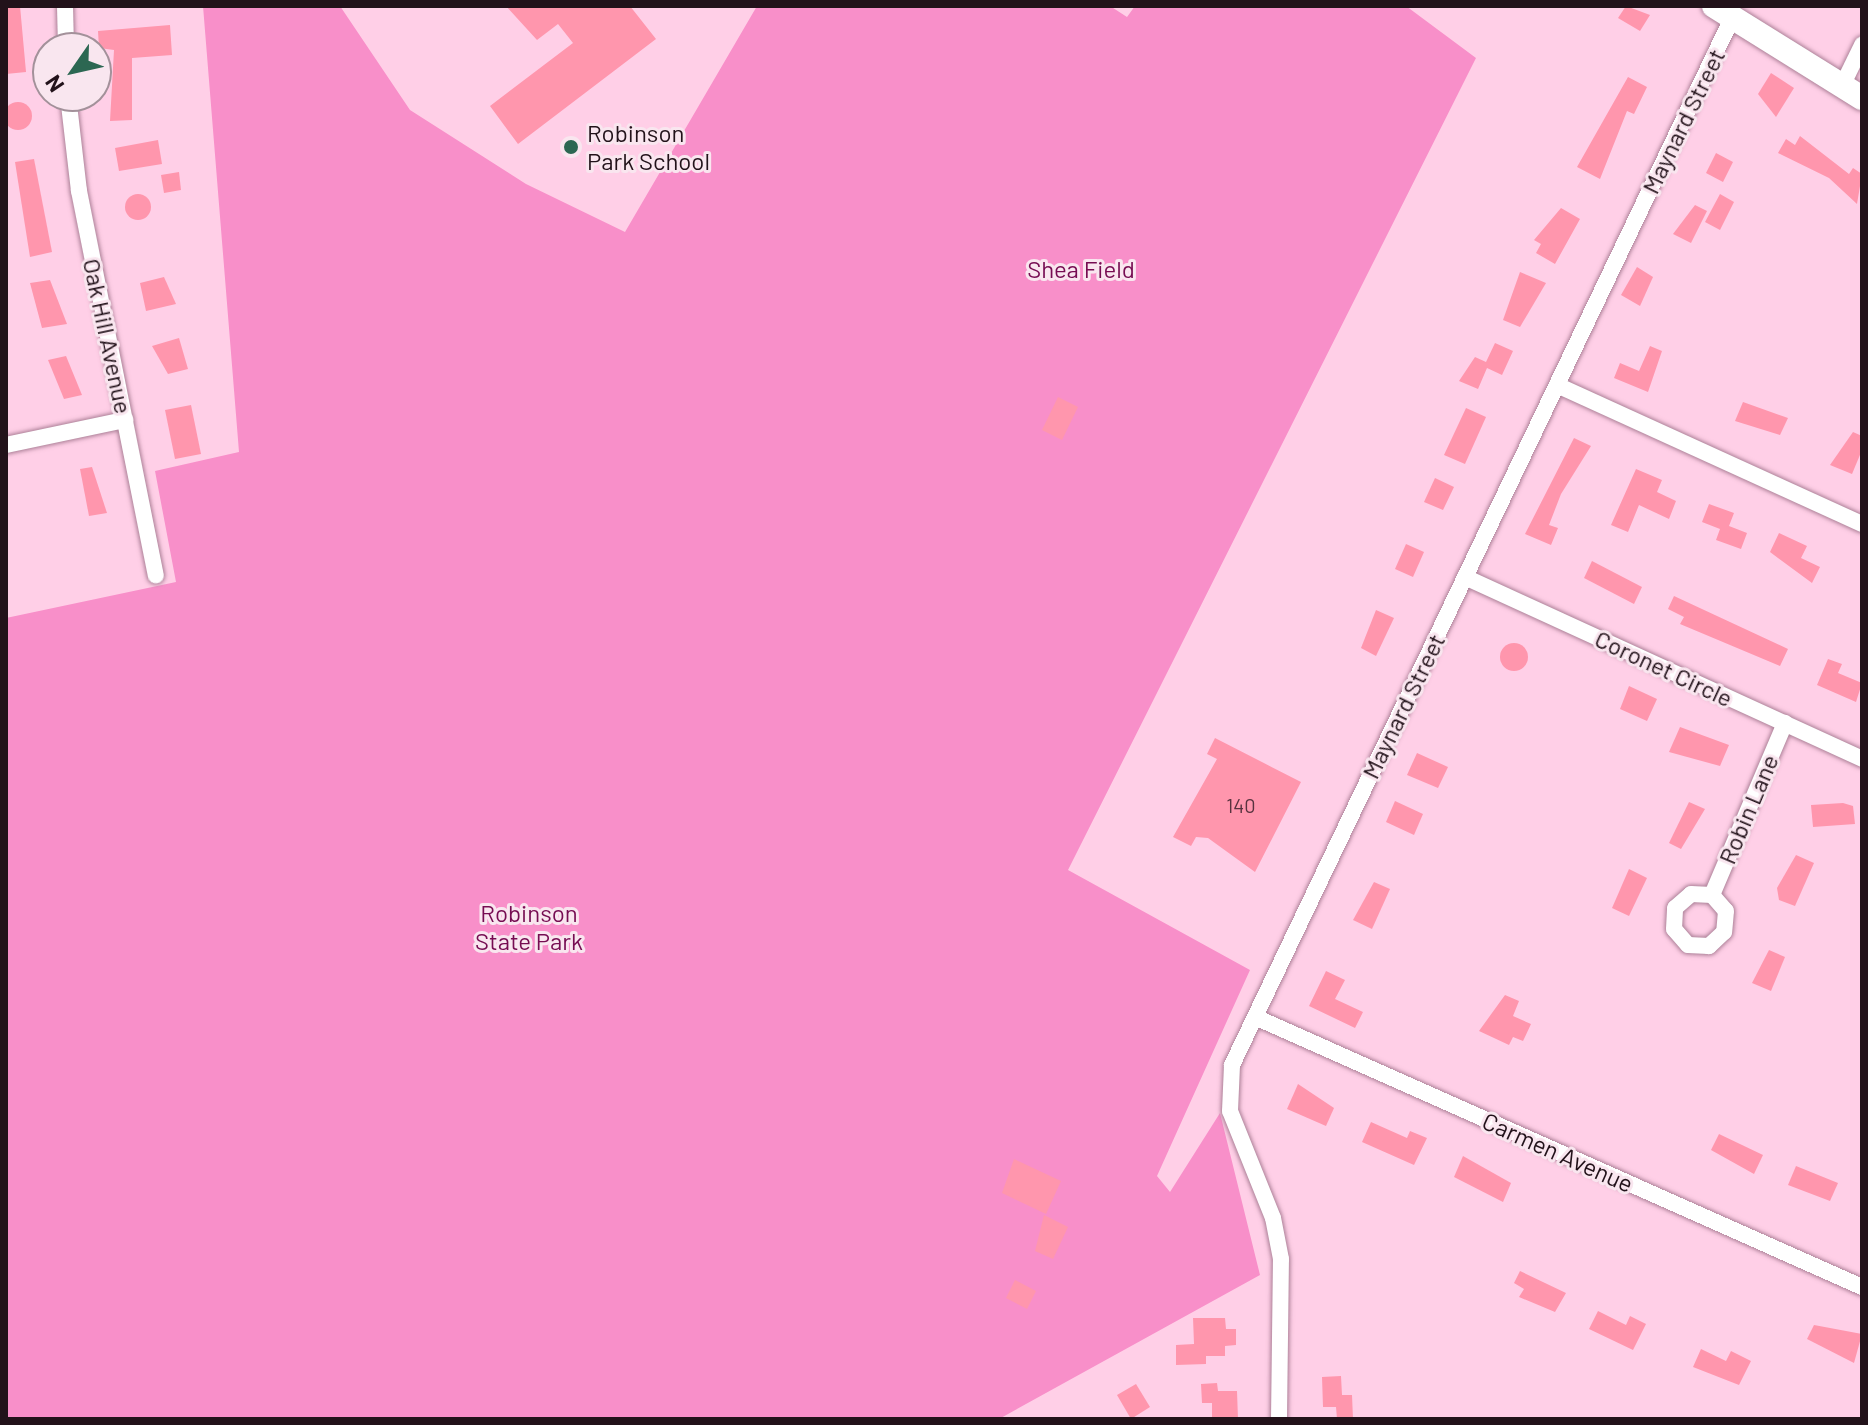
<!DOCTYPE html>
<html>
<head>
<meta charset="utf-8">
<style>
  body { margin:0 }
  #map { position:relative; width:1868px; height:1425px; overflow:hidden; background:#ffcfe7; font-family:Barlow,sans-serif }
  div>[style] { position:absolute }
  .green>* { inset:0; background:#f88fc9 }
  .building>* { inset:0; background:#ff96ad }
  .round { border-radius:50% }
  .roads { filter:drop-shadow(0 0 2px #ad8198) drop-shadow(0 0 2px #ad8198) }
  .street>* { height:16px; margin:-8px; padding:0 8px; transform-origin:8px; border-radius:8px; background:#fff }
  .secondary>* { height:24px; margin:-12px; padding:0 12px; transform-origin:12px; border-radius:12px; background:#fff }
  .dots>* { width:22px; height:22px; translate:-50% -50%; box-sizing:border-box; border:4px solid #f9e6ef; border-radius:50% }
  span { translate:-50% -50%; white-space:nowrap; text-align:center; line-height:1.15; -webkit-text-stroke:6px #f9e6ef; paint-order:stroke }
  .number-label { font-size:20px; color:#59333f }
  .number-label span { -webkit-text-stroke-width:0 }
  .street-label { font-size:24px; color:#22121a }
  .poi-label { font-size:24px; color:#22121a }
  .left { translate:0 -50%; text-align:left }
  .park-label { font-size:24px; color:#760c52 }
  .frame { position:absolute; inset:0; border:8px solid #22121a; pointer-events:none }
  .north { position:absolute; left:32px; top:32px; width:80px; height:80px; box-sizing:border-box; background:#f9e6ef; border:2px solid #a3919a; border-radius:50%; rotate:236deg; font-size:22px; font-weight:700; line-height:32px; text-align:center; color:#22121a }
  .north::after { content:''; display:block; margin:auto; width:28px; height:36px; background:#2c6752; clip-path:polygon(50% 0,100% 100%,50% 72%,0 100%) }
</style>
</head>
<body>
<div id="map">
  <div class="green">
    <i style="clip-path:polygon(203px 6px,340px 6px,410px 110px,526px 184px,625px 232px,757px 6px,1110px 6px,1127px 17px,1135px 6px,1406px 6px,1476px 58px,1068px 870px,1250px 970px,1157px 1176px,1170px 1192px,1220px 1113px,1260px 1275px,999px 1419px,6px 1419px,6px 618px,176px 582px,155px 471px,239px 452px)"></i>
  </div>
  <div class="building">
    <i style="clip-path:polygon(6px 6px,20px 6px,26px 72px,6px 74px)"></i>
    <i style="clip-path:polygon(506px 6px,630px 6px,656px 39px,518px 144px,490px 106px,573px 43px,558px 24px,537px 40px)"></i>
    <i style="clip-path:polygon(1626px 6px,1650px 15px,1640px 31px,1618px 18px)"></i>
    <i style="clip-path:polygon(170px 25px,172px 55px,132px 58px,132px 120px,110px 121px,114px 50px,99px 48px,98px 31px)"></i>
    <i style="clip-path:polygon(1771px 73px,1794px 88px,1776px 117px,1758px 94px)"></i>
    <i style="clip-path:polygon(1628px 77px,1647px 87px,1634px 114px,1627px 111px,1600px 179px,1577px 167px)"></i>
    <i class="round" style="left:4px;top:102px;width:28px;height:28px"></i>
    <i style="clip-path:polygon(1800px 136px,1849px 174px,1853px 168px,1862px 174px,1857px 204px,1829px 178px,1778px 153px,1786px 139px,1795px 145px)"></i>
    <i style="clip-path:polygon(158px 140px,162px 164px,119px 171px,115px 148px)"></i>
    <i style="clip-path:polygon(1716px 153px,1733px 162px,1723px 182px,1706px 173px)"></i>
    <i style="clip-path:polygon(34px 159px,52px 252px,30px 257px,15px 162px)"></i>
    <i style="clip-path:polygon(179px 172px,181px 190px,164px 193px,161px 175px)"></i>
    <i class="round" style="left:125px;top:194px;width:26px;height:26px"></i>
    <i style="clip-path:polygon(1720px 194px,1734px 202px,1720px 230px,1705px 222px)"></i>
    <i style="clip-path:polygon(1695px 205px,1707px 211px,1691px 243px,1673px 234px)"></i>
    <i style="clip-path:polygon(1561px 208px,1580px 219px,1555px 264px,1536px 253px,1541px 244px,1534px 240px)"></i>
    <i style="clip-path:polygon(1637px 267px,1653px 277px,1640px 306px,1621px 295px)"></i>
    <i style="clip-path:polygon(1520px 272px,1546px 283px,1520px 327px,1503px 320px)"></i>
    <i style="clip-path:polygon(164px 277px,176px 304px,146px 311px,140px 283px)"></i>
    <i style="clip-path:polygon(50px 280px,67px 324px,42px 328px,30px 283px)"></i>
    <i style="clip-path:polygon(179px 338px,188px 369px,168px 374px,152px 346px)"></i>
    <i style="clip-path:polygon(1495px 343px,1513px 351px,1502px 375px,1487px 368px,1478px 389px,1459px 381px,1475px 357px,1486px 362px)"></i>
    <i style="clip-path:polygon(1650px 346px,1662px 351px,1648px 392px,1614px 378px,1620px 363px,1639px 371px)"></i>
    <i style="clip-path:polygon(66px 356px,82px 395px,64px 399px,48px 360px)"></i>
    <i style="clip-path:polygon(1058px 397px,1078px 407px,1062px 440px,1042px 430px)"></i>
    <i style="clip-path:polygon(1743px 402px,1788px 418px,1780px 435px,1735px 421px)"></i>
    <i style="clip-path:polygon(191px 405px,201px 454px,175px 459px,165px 410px)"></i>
    <i style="clip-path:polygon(1466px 408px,1486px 417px,1465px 464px,1444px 455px)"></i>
    <i style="clip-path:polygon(1853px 432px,1862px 436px,1862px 450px,1852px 474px,1830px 465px)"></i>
    <i style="clip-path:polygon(1574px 438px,1591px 446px,1561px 494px,1549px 525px,1558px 528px,1551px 545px,1525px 534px)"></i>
    <i style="clip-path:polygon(92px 467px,107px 513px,89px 516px,80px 469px)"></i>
    <i style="clip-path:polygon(1636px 469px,1662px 480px,1657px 492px,1676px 501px,1669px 519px,1639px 505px,1628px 532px,1611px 525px)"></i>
    <i style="clip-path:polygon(1435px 478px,1454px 487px,1443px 510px,1424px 502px)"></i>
    <i style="clip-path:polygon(1709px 504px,1734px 513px,1729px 526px,1747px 533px,1741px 549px,1716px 540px,1720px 529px,1702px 522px)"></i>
    <i style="clip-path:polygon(1779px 533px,1807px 546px,1801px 558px,1820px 567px,1812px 583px,1770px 552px)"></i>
    <i style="clip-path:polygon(1406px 544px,1424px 552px,1413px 577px,1395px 569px)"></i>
    <i style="clip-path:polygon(1592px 561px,1642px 587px,1634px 604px,1584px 578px)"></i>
    <i style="clip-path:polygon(1674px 596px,1788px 649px,1780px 666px,1680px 624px,1684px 617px,1668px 609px)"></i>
    <i style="clip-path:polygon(1376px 610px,1394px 618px,1376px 656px,1361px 648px)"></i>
    <i class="round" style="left:1500px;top:643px;width:28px;height:28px"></i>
    <i style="clip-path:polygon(1828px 659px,1842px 664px,1838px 673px,1862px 683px,1856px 702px,1817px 685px)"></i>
    <i style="clip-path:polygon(1629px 686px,1657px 699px,1647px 721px,1620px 709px)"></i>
    <i style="clip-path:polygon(1680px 727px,1729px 745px,1720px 766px,1669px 752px)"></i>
    <i style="clip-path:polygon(1215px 738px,1301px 782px,1255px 872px,1208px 838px,1196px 837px,1191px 846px,1173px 837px,1217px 759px,1207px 754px)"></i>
    <i style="clip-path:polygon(1417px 753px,1448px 767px,1438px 788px,1407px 775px)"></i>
    <i style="clip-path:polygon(1395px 801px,1423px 814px,1414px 835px,1386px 822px)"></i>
    <i style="clip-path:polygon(1689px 802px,1705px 809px,1681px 849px,1669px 843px)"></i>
    <i style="clip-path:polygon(1843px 803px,1853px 806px,1855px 824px,1813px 827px,1811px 805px)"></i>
    <i style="clip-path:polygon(1796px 855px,1814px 863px,1795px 906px,1779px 900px,1777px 888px)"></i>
    <i style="clip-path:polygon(1629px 869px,1647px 878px,1629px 916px,1612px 908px)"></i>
    <i style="clip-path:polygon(1374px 882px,1390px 889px,1372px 929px,1353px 920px)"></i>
    <i style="clip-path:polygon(1769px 950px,1785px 957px,1771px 991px,1752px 983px)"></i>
    <i style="clip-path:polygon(1326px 971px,1345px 980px,1335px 999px,1363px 1012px,1355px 1028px,1309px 1006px)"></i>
    <i style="clip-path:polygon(1505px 995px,1519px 1001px,1513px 1016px,1531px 1024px,1523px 1041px,1513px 1037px,1509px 1045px,1479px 1031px)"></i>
    <i style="clip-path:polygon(1298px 1084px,1334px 1108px,1326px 1126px,1287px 1109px)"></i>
    <i style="clip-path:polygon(1371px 1122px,1407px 1138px,1410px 1131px,1427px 1138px,1414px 1165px,1362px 1142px)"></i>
    <i style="clip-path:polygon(1719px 1134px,1763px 1155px,1754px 1174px,1711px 1150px)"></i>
    <i style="clip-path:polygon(1463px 1156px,1511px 1183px,1503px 1202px,1454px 1177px)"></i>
    <i style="clip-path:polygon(1014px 1159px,1061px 1181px,1046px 1214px,1002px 1193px)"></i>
    <i style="clip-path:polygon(1796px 1166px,1838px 1183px,1830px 1201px,1788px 1185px)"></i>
    <i style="clip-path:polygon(1044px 1215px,1068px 1227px,1053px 1259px,1035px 1251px)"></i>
    <i style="clip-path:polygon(1520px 1271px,1566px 1293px,1555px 1312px,1519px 1297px,1524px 1289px,1514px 1283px)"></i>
    <i style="clip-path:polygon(1015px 1280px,1036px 1291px,1027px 1309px,1006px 1298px)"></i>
    <i style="clip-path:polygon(1598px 1311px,1626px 1325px,1630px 1316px,1646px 1324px,1633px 1350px,1589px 1329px)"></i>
    <i style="clip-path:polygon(1193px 1318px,1225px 1318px,1226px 1329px,1236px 1329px,1236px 1345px,1225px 1346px,1225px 1356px,1206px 1356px,1206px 1364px,1176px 1365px,1176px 1345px,1194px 1344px)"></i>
    <i style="clip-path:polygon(1814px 1325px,1862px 1334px,1854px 1363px,1807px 1339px)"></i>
    <i style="clip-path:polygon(1701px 1349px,1726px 1361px,1731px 1351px,1751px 1361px,1739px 1385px,1693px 1367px)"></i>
    <i style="clip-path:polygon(1341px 1376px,1342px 1395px,1352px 1395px,1353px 1419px,1337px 1419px,1336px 1407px,1323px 1407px,1322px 1377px)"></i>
    <i style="clip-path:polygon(1217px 1383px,1218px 1391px,1237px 1391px,1238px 1419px,1212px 1419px,1212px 1403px,1202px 1403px,1201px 1384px)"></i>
    <i style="clip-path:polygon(1136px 1384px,1150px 1407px,1131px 1419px,1117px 1395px)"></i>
  </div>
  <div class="roads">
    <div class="street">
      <i style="left:65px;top:6px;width:42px;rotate:88.6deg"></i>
      <i style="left:1842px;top:86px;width:46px;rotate:-64deg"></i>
      <i style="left:68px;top:96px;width:96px;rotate:83.4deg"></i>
      <i style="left:79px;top:191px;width:392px;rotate:78.7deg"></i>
      <i style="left:1557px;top:385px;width:335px;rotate:24.5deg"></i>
      <i style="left:6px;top:445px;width:122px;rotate:-11.9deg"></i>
      <i style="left:1465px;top:577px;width:437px;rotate:24.6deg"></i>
      <i style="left:1712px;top:895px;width:21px;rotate:49deg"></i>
      <i style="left:1726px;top:911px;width:21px;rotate:95deg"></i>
      <i style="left:1724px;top:932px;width:21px;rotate:137deg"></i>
      <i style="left:1709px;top:946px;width:21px;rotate:-177deg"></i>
      <i style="left:1688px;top:945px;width:21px;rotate:-131deg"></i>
      <i style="left:1674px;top:929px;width:21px;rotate:-87deg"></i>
      <i style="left:1675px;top:908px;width:21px;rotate:-41deg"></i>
      <i style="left:1691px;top:894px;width:21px;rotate:3deg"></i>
      <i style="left:1712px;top:895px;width:187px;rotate:-67deg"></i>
      <i style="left:1255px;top:1017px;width:664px;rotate:23.98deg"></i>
      <i style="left:1279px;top:1419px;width:160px;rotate:-89.3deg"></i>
      <i style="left:1281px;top:1259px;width:42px;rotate:-101deg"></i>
      <i style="left:1273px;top:1218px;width:115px;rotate:-111.9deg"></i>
      <i style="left:1230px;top:1111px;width:46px;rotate:-87.5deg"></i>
      <i style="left:1232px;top:1065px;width:1160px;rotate:-64.47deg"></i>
    </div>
    <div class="secondary">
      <i style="left:1714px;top:6px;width:174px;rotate:31.9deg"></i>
    </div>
  </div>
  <div class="dots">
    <i style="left:571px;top:147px;background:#2c6752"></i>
  </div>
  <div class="number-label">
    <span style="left:1241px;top:805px">140</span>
  </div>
  <div class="street-label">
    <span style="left:1683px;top:121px;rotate:-64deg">Maynard Street</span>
    <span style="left:108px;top:336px;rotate:78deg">Oak Hill Avenue</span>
    <span style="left:1664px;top:668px;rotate:25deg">Coronet Circle</span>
    <span style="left:1403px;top:706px;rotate:-64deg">Maynard Street</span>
    <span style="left:1748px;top:809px;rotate:-67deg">Robin Lane</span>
    <span style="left:1558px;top:1152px;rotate:24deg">Carmen Avenue</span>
  </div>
  <div class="poi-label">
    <span class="left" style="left:587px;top:147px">Robinson<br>Park School</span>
  </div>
  <div class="park-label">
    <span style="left:1081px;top:269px">Shea Field</span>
    <span style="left:529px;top:927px">Robinson<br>State Park</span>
  </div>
  <div class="frame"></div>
  <div class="north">N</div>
</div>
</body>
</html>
